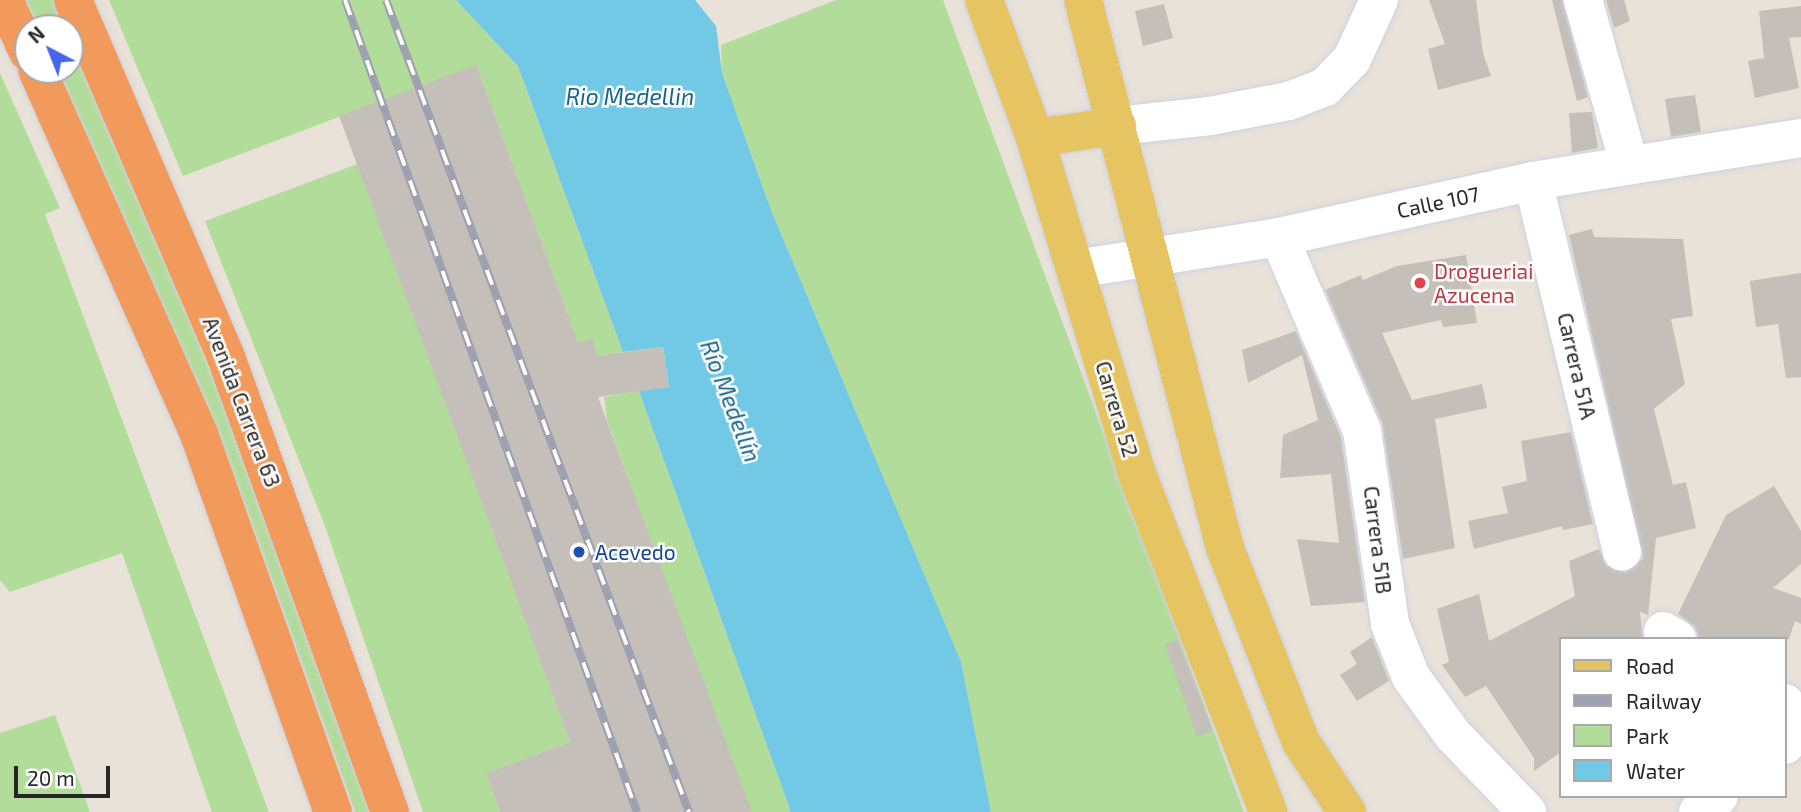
<!DOCTYPE html>
<html>
<head>
<meta charset="utf-8">
<style>
  body { margin:0 }
  #map { position:relative; width:1801px; height:812px; overflow:hidden; background:#e9e2d9; font-family:"Exo 2",sans-serif }
  div>[style] { position:absolute }
  .green>* { inset:0; background:#b1dc99 }
  .water>* { inset:0; background:#72c9e5 }
  .building>* { inset:0; background:#c4bfb9 }
  .roads { filter:drop-shadow(0 0 2px #cfd2df) drop-shadow(0 0 2px #cfd2df) }
  .minor>* { height:38px; margin:-19px; padding:0 19px; transform-origin:19px; border-radius:19px; background:#fff }
  .major>* { height:38px; margin:-19px; padding:0 19px; transform-origin:19px; border-radius:19px; background:#e6c462 }
  .highway>* { height:38px; margin:-19px; padding:0 19px; transform-origin:19px; border-radius:19px; background:#f29a5b }
  .rail>* { height:8px; margin-top:-4px; transform-origin:0; background:repeating-linear-gradient(90deg,#fff 0 16px,#9da0b0 0 32px); box-sizing:border-box; border-block:2px solid #9da0b0 }
  .dots>* { width:19px; height:19px; translate:-50% -50%; box-sizing:border-box; border:4px solid #fff; border-radius:50% }
  span { translate:-50% -50%; white-space:nowrap; text-align:center; line-height:1.15; -webkit-text-stroke:5px #fff; paint-order:stroke }
  .street-label { font-size:21px; color:#272727 }
  .health-label { font-size:21px; color:#be3a42 }
  .left { translate:0 -50%; text-align:left }
  .transit-label { font-size:21px; color:#164399 }
  .water-label { font-size:23px; color:#16668c; font-style:italic }
  .legend { position:absolute; left:1559px; top:637px; width:228px; height:161px; box-sizing:border-box; background:#fff; border:2px solid #a9a9a9; margin:0; padding:9px 12px; list-style:none; font-size:21px; color:#272727 }
  .legend li { display:flex; align-items:center; gap:14px; height:35px }
  .legend b { width:35px; border:2px solid #a9a9a9 }
  .north { position:absolute; left:14px; top:14px; width:70px; height:70px; box-sizing:border-box; background:#fff; border:2px solid #a9a9a9; border-radius:50%; rotate:318deg; font-size:19px; font-weight:700; line-height:28px; text-align:center; color:#272727 }
  .north::after { content:''; display:block; margin:auto; width:24px; height:32px; background:#4366ec; clip-path:polygon(50% 0,100% 100%,50% 72%,0 100%) }
  .scale { position:absolute; left:14px; top:766px; width:96px; height:32px; box-sizing:border-box; border:4px solid #272727; border-top:0; padding-left:9px; font-size:21px; line-height:24px; white-space:nowrap; color:#272727; -webkit-text-stroke:5px #fff; paint-order:stroke }
</style>
</head>
<body>
<div id="map">
  <div class="green">
    <i style="clip-path:polygon(21px 0,53px 0,66px 28px,34px 28px)"></i>
    <i style="clip-path:polygon(109px 0,456px 0,518px 66px,623px 352px,596px 356px,578px 342px,476px 65px,183px 176px)"></i>
    <i style="clip-path:polygon(836px 0,943px 0,1244px 812px,991px 812px,961px 662px,771px 210px,722px 73px,721px 45px)"></i>
    <i style="clip-path:polygon(70px 38px,146px 208px,272px 528px,372px 812px,355px 812px,245px 504px,184px 357px,54px 70px,70px 70px)"></i>
    <i style="clip-path:polygon(0 73px,60px 208px,45px 214px,269px 812px,212px 812px,122px 553px,10px 592px,0 580px)"></i>
    <i style="clip-path:polygon(357px 164px,570px 742px,486px 773px,500px 812px,423px 812px,326px 529px,205px 221px)"></i>
    <i style="clip-path:polygon(639px 391px,791px 812px,750px 812px,607px 420px,604px 397px)"></i>
    <i style="clip-path:polygon(55px 715px,90px 812px,0 812px,0 733px)"></i>
  </div>
  <div class="water">
    <i style="clip-path:polygon(456px 0,695px 0,716px 26px,722px 73px,771px 210px,961px 662px,991px 812px,791px 812px,639px 391px,669px 387px,663px 347px,623px 352px,518px 66px)"></i>
  </div>
  <div class="building">
    <i style="clip-path:polygon(1429px 0,1476px 0,1483px 53px,1491px 76px,1438px 90px,1428px 49px,1445px 44px)"></i>
    <i style="clip-path:polygon(1552px 0,1562px 0,1588px 97px,1577px 101px)"></i>
    <i style="clip-path:polygon(1606px 0,1624px 0,1630px 21px,1614px 28px)"></i>
    <i style="clip-path:polygon(1164px 4px,1173px 38px,1143px 46px,1135px 11px)"></i>
    <i style="clip-path:polygon(1801px 6px,1801px 37px,1789px 38px,1799px 88px,1755px 98px,1748px 61px,1764px 58px,1759px 11px)"></i>
    <i style="clip-path:polygon(476px 65px,578px 342px,593px 340px,596px 356px,663px 347px,669px 387px,598px 397px,752px 812px,500px 812px,486px 773px,570px 742px,339px 116px)"></i>
    <i style="clip-path:polygon(1695px 95px,1701px 132px,1671px 137px,1665px 99px)"></i>
    <i style="clip-path:polygon(1592px 112px,1598px 148px,1572px 153px,1569px 113px)"></i>
    <i style="clip-path:polygon(1592px 229px,1594px 237px,1683px 239px,1693px 316px,1671px 319px,1685px 384px,1654px 409px,1673px 485px,1686px 482px,1696px 528px,1656px 538px,1648px 615px,1640px 612px,1643px 639px,1561px 639px,1561px 752px,1534px 771px,1534px 758px,1486px 686px,1465px 697px,1442px 665px,1449px 662px,1437px 609px,1479px 594px,1489px 641px,1575px 596px,1569px 561px,1599px 549px,1607px 566px,1626px 572px,1643px 558px,1569px 235px)"></i>
    <i style="clip-path:polygon(1466px 255px,1477px 323px,1443px 327px,1441px 320px,1382px 333px,1412px 400px,1482px 384px,1487px 408px,1435px 419px,1455px 548px,1403px 559px,1382px 423px,1325px 290px,1361px 275px,1363px 280px,1397px 266px)"></i>
    <i style="clip-path:polygon(1801px 273px,1801px 377px,1786px 378px,1778px 324px,1756px 327px,1750px 281px)"></i>
    <i style="clip-path:polygon(1296px 331px,1341px 437px,1365px 602px,1311px 606px,1297px 539px,1339px 543px,1331px 474px,1280px 478px,1283px 435px,1318px 420px,1302px 355px,1248px 383px,1242px 350px)"></i>
    <i style="clip-path:polygon(1571px 432px,1593px 524px,1563px 530px,1562px 526px,1474px 549px,1468px 521px,1508px 513px,1502px 487px,1527px 481px,1521px 441px)"></i>
    <i style="clip-path:polygon(1774px 486px,1801px 531px,1801px 564px,1773px 588px,1801px 598px,1801px 624px,1795px 621px,1789px 639px,1699px 639px,1695px 627px,1678px 614px,1726px 515px)"></i>
    <i style="clip-path:polygon(1372px 637px,1389px 681px,1357px 701px,1340px 675px,1357px 664px,1350px 652px)"></i>
    <i style="clip-path:polygon(1178px 640px,1213px 730px,1197px 737px,1165px 644px)"></i>
  </div>
  <div class="roads">
    <div class="minor">
      <i style="left:1583px;top:0;width:170px;rotate:74.3deg"></i>
      <i style="left:1117px;top:126px;width:94px;rotate:-6.1deg"></i>
      <i style="left:1210px;top:116px;width:80px;rotate:-10.8deg"></i>
      <i style="left:1289px;top:101px;width:39px;rotate:-21deg"></i>
      <i style="left:1325px;top:87px;width:39px;rotate:-46deg"></i>
      <i style="left:1352px;top:59px;width:65px;rotate:-65.4deg"></i>
      <i style="left:1533px;top:181px;width:381px;rotate:76.5deg"></i>
      <i style="left:1279px;top:237px;width:211px;rotate:66.8deg"></i>
      <i style="left:1362px;top:431px;width:195px;rotate:81.7deg"></i>
      <i style="left:1390px;top:624px;width:57px;rotate:68.4deg"></i>
      <i style="left:1411px;top:677px;width:72px;rotate:54.1deg"></i>
      <i style="left:1453px;top:735px;width:107px;rotate:46.1deg"></i>
      <i style="left:1075px;top:269px;width:206px;rotate:-8.9deg"></i>
      <i style="left:1279px;top:237px;width:260px;rotate:-12.4deg"></i>
      <i style="left:1533px;top:181px;width:271px;rotate:-9.1deg"></i>
      <i style="left:1663px;top:631px;width:16px;rotate:30deg"></i>
      <i style="left:1785px;top:703px;width:22px;rotate:63deg"></i>
      <i style="left:1795px;top:723px;width:24px;rotate:114deg"></i>
      <i style="left:1698px;top:812px;width:26px;rotate:-37deg"></i>
    </div>
    <div class="major">
      <i style="left:984px;top:0;width:147px;rotate:69.7deg"></i>
      <i style="left:1035px;top:138px;width:348px;rotate:73.1deg"></i>
      <i style="left:1136px;top:471px;width:366px;rotate:68.8deg"></i>
      <i style="left:1083px;top:0;width:566px;rotate:75.47deg"></i>
      <i style="left:1225px;top:548px;width:208px;rotate:68.6deg"></i>
      <i style="left:1301px;top:742px;width:84px;rotate:56.7deg"></i>
      <i style="left:1035px;top:138px;width:83px;rotate:-8.3deg"></i>
    </div>
    <div class="highway">
      <i style="left:4px;top:0;width:57px;rotate:65.2deg"></i>
      <i style="left:73px;top:0;width:388px;rotate:66.8deg"></i>
      <i style="left:226px;top:357px;width:484px;rotate:70.2deg"></i>
      <i style="left:37px;top:70px;width:398px;rotate:66deg"></i>
      <i style="left:199px;top:434px;width:401px;rotate:70.5deg"></i>
    </div>
  </div>
  <div class="rail">
    <i style="left:345px;top:0;width:863px;rotate:70.22deg"></i>
    <i style="left:386px;top:0;width:867px;rotate:69.54deg"></i>
  </div>
  <div class="dots">
    <i style="left:1420px;top:283px;background:#e0444e"></i>
    <i style="left:579px;top:552px;background:#1a4fb4"></i>
  </div>
  <div class="street-label">
    <span style="left:1438px;top:202px;rotate:-12deg">Calle 107</span>
    <span style="left:1577px;top:366px;rotate:77deg">Carrera 51A</span>
    <span style="left:242px;top:402px;rotate:69deg">Avenida Carrera 63</span>
    <span style="left:1117px;top:409px;rotate:73deg">Carrera 52</span>
    <span style="left:1378px;top:540px;rotate:83deg">Carrera 51B</span>
  </div>
  <div class="health-label">
    <span class="left" style="left:1434px;top:283px">Drogueriai<br>Azucena</span>
  </div>
  <div class="transit-label">
    <span class="left" style="left:595px;top:552px">Acevedo</span>
  </div>
  <div class="water-label">
    <span style="left:630px;top:96px">Rio Medellin</span>
    <span style="left:731px;top:401px;rotate:69deg">Río Medellín</span>
  </div>
  <ul class="legend">
  <li><b style="height:9px;background:#e6c462"></b>Road</li>
  <li><b style="height:9px;background:#9da0b0"></b>Railway</li>
  <li><b style="height:19px;background:#b1dc99"></b>Park</li>
  <li><b style="height:19px;background:#72c9e5"></b>Water</li>
  </ul>
  <div class="north">N</div>
  <div class="scale">20 m</div>
</div>
</body>
</html>
